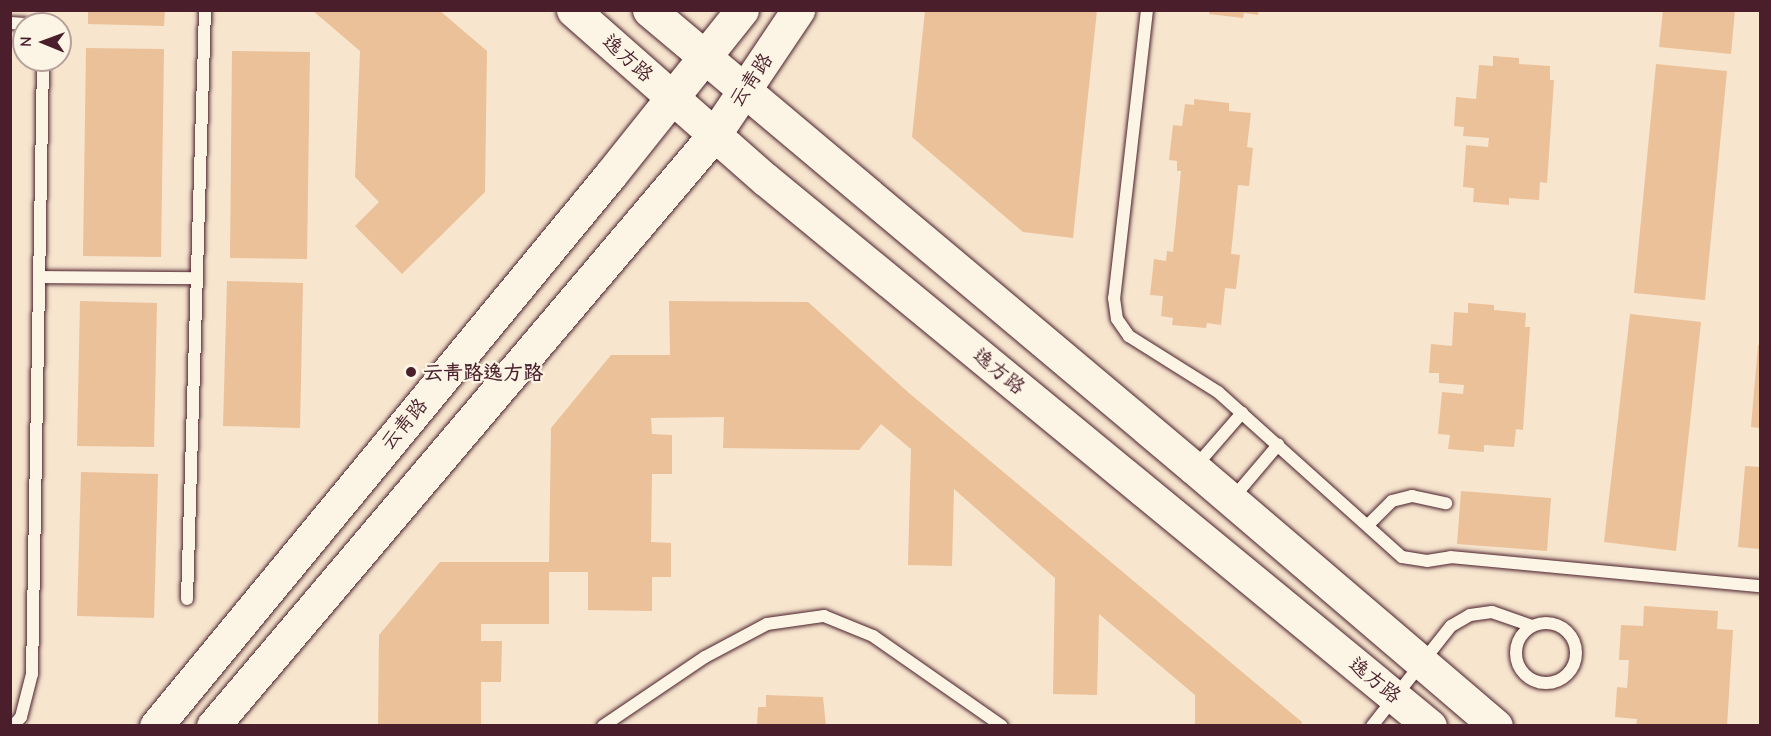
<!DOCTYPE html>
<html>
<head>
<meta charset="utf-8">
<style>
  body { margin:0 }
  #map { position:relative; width:1771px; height:736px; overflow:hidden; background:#f7e5ce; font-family:"Comic Neue","LXGW WenKai TC",sans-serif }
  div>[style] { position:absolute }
  .building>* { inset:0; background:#ebc19a }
  .roads { filter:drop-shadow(0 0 2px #4a1f2b) drop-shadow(0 0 2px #4a1f2b) }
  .lane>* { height:12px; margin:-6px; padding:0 6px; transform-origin:6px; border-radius:6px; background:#fcf5e5 }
  .lane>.ring { margin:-6px; padding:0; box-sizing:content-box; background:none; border:12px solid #fcf5e5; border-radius:50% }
  .secondary>* { height:33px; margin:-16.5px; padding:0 16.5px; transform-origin:16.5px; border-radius:16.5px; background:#fcf5e5 }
  .dots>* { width:16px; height:16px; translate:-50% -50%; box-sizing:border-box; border:3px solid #fcf5e5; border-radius:50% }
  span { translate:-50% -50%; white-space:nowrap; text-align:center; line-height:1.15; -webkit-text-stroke:4.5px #fcf5e5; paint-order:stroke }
  .street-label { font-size:20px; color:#4a1f2b }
  .poi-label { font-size:20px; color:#4a1f2b; font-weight:700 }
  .left { translate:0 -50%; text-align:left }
  .frame { position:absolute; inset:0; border:12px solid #4a1f2b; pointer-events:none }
  .north { position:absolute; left:12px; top:12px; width:60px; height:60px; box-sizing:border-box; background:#fcf5e5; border:2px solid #b59f9b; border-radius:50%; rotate:271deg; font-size:16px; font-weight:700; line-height:24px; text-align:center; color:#4a1f2b }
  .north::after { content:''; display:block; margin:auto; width:21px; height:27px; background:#4a1f2b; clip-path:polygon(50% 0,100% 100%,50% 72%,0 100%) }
</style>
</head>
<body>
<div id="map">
  <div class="building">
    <i style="clip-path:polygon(88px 10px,165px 10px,164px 26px,88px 24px)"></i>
    <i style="clip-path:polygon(312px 10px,439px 10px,487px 51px,485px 192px,402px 274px,355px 226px,379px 202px,355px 177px,360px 51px)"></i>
    <i style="clip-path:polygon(925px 10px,1097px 10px,1073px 238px,1023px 232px,912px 137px)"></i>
    <i style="clip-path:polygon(1210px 10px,1259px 10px,1258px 15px,1244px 13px,1243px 18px,1209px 14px)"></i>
    <i style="clip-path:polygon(1663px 10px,1735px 10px,1731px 54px,1659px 47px)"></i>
    <i style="clip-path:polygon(86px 48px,164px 49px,161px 257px,83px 256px)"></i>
    <i style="clip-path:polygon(232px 51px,310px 52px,307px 259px,230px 258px)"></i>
    <i style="clip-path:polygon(1493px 56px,1519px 58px,1519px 64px,1550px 66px,1550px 80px,1554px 80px,1547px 183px,1540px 182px,1539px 200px,1509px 198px,1509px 205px,1473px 202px,1474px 188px,1463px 187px,1466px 145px,1488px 147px,1489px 138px,1463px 136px,1464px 127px,1454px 126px,1456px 97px,1476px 99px,1479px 65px,1493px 66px)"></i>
    <i style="clip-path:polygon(1656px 64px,1727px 71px,1705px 300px,1634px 293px)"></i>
    <i style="clip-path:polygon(1194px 99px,1229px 103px,1229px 111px,1251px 113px,1247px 147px,1253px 148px,1249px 186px,1238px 185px,1231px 254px,1240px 255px,1236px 289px,1225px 288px,1221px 325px,1207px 323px,1206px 328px,1172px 325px,1173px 318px,1161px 316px,1163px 296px,1150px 295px,1154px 259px,1166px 261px,1167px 251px,1173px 252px,1181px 171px,1177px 171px,1177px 161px,1169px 160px,1173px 125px,1182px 126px,1185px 104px,1194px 105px)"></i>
    <i style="clip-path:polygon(227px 281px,303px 283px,300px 428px,223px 426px)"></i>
    <i style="clip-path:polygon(80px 301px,157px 303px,154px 447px,77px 446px)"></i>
    <i style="clip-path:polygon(669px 301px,808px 302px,909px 393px,1302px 722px,1300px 726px,1195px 726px,1195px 695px,1099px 614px,1097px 695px,1053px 694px,1055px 578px,954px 489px,952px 566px,908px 565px,911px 449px,881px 424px,859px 450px,723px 448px,724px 417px,651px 418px,652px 434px,672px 435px,672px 474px,652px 474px,651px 542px,671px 543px,671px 577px,652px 577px,652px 611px,588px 610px,588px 572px,549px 572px,549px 624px,481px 624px,481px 641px,502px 641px,501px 682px,481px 682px,481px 726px,378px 726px,379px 635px,440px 562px,549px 562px,551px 428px,611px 355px,670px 355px)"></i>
    <i style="clip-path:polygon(1468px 303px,1494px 305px,1494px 310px,1526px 313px,1525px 327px,1530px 327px,1523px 430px,1516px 429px,1514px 447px,1484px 445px,1484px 452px,1448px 449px,1450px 435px,1438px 434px,1442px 392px,1463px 394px,1464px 385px,1439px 383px,1439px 373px,1429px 373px,1431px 344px,1452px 346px,1454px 312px,1468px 313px)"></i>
    <i style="clip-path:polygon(1630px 314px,1701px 322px,1676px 551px,1604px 542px)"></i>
    <i style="clip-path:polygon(1758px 345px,1760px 346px,1760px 428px,1751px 427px)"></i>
    <i style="clip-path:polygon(1745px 466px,1760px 467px,1760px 549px,1738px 547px)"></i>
    <i style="clip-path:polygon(81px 472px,158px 474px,154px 618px,77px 616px)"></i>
    <i style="clip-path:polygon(1461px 491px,1551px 498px,1547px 551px,1457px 544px)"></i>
    <i style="clip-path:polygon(1644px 606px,1718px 611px,1717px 629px,1733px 630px,1727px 726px,1636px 726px,1637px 719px,1615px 717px,1617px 687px,1627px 688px,1629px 660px,1619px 660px,1621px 625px,1643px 626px)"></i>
    <i style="clip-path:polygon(766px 695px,823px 697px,826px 726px,757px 726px,758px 707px,766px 707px)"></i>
  </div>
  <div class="roads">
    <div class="lane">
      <i style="left:1147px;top:10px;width:290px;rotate:96.5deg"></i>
      <i style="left:1114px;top:298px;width:21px;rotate:82deg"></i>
      <i style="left:1117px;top:319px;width:21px;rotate:55deg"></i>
      <i style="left:1129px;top:336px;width:105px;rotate:32.2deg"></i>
      <i style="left:1218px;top:392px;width:247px;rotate:41.9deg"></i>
      <i style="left:1402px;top:557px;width:25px;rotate:9deg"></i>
      <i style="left:1427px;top:561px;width:24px;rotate:-9deg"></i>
      <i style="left:1451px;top:557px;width:310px;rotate:5.4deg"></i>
      <i style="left:10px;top:23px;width:16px;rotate:4deg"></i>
      <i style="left:39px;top:277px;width:158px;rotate:0.4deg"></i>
      <i style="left:1195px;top:467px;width:72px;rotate:-49deg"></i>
      <i style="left:1233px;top:498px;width:70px;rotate:-49.7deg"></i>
      <i style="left:1368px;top:525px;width:34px;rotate:-45deg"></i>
      <i style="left:1392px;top:501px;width:21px;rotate:-14deg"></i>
      <i style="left:1412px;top:496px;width:35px;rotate:12deg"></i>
      <i style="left:187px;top:599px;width:589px;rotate:-88.25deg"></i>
      <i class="ring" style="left:1516px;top:623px;width:48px;height:48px"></i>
      <i style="left:13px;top:726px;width:12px;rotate:-48deg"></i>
      <i style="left:21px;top:717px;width:44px;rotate:-75.7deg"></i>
      <i style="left:32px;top:674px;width:614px;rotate:-88.97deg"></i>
      <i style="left:603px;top:726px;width:123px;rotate:-34.1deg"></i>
      <i style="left:705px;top:657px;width:70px;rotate:-28deg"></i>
      <i style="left:767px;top:624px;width:58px;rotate:-8deg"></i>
      <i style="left:824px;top:616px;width:53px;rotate:22.2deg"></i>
      <i style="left:873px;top:636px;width:157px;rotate:34.9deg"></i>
      <i style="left:1372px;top:726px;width:127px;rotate:-51.7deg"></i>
      <i style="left:1451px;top:626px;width:22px;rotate:-30deg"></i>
      <i style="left:1470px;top:615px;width:22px;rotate:-8deg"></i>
      <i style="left:1492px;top:612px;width:42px;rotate:19.3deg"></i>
    </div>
    <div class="secondary">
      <i style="left:573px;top:10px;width:256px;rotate:41.4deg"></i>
      <i style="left:765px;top:179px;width:861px;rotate:39.44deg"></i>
      <i style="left:649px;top:10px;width:712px;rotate:40.04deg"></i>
      <i style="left:1194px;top:468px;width:397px;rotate:40.5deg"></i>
      <i style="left:156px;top:726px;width:715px;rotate:-50.5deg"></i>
      <i style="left:611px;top:174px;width:210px;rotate:-51.4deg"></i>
      <i style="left:213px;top:726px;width:775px;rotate:-49.71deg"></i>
      <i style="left:714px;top:135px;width:151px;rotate:-56.1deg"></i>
    </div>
  </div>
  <div class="dots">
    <i style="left:411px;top:372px;background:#4a1f2b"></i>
  </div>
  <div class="street-label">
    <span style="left:628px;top:58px;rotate:42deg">逸方路</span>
    <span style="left:751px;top:80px;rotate:-56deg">云青路</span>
    <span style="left:999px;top:371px;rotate:39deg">逸方路</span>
    <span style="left:404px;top:424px;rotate:-50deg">云青路</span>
    <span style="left:1375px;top:680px;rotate:39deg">逸方路</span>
  </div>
  <div class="poi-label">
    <span class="left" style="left:423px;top:372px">云青路逸方路</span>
  </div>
  <div class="frame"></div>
  <div class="north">N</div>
</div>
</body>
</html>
